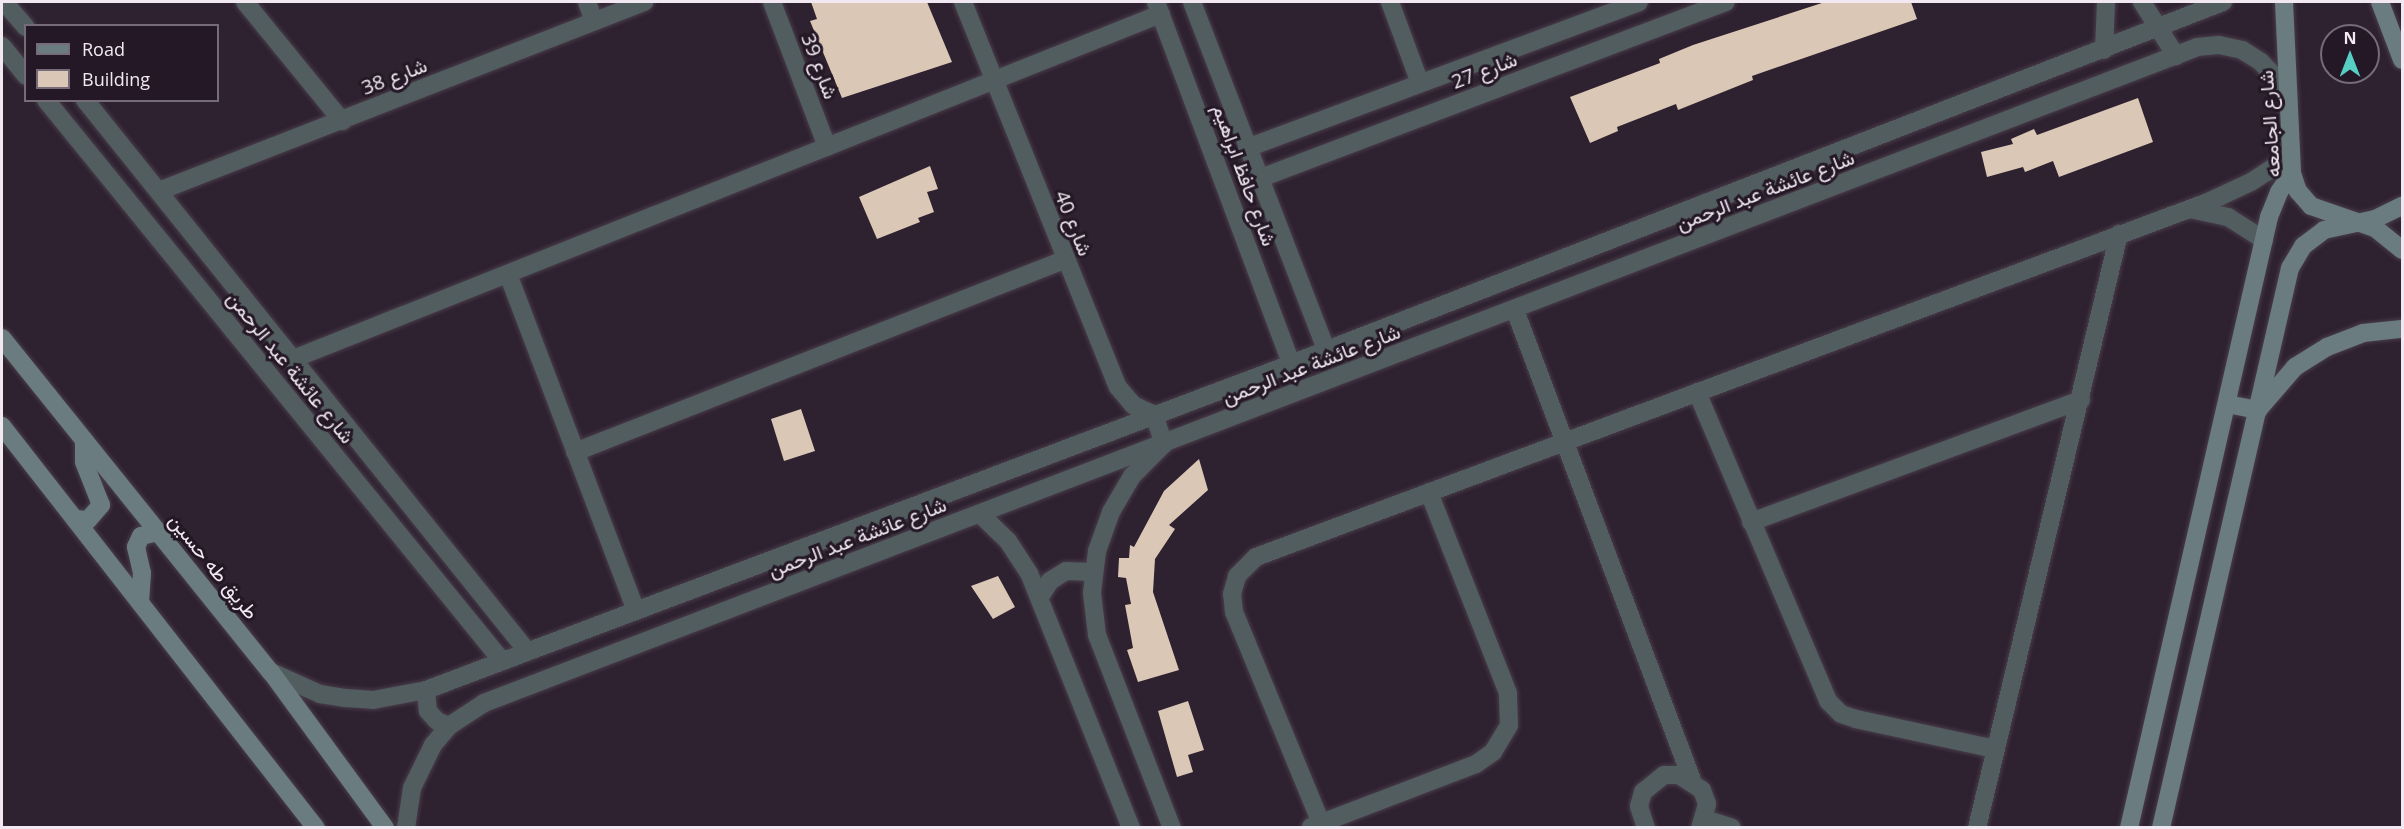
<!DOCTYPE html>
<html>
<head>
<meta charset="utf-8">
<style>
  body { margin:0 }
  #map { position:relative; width:2404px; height:829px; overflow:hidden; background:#2e2130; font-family:"Open Sans",Vazirmatn,sans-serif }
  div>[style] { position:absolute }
  .building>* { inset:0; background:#dbc7b6 }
  .roads { filter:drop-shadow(0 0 2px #493d4b) drop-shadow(0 0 2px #493d4b) }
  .street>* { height:18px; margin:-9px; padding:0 9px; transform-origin:9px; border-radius:9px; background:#525d5f }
  .secondary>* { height:18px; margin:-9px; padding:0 9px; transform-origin:9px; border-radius:9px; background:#6a7c7f }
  span { translate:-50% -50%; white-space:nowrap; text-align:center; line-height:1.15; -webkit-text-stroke:6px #241826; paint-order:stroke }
  .street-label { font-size:20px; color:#f1e8f2 }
  .frame { position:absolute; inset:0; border:3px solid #f1e8f2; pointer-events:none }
  .legend { position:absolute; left:24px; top:24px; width:195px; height:78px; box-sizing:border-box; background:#241826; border:2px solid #766b78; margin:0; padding:8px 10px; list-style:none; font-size:18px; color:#f1e8f2 }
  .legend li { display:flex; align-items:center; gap:12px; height:30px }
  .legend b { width:30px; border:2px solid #766b78 }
  .north { position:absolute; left:2320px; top:24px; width:60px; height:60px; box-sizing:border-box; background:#241826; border:2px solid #766b78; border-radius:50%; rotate:0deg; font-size:16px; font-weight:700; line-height:24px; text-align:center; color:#f1e8f2 }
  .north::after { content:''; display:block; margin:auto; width:21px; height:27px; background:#56cec3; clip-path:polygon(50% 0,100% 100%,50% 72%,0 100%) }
</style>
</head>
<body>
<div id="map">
  <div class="building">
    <i style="clip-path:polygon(811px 2px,927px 2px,952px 62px,842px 98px,810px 21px,817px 19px)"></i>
    <i style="clip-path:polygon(1825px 2px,1911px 2px,1917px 19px,1752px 76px,1753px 80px,1678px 110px,1676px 104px,1617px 127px,1618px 131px,1590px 143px,1570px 97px,1660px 63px,1659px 59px,1693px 45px)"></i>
    <i style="clip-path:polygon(2138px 98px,2153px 142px,2059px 177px,2053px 161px,2025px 172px,2023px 167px,1987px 177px,1981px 152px,2013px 144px,2011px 139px,2034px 129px,2037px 135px)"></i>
    <i style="clip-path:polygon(930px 166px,938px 189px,927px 192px,934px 212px,918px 218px,920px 222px,877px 239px,859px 197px)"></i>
    <i style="clip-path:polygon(801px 409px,815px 451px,784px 461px,771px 419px)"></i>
    <i style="clip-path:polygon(1199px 459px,1208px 490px,1169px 525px,1175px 529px,1155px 559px,1153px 592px,1179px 670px,1138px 682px,1127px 650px,1133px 648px,1125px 605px,1131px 604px,1126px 578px,1118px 577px,1119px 558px,1129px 558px,1130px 545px,1134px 547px,1164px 491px)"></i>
    <i style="clip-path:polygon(998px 576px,1015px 607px,993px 619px,971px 586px)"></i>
    <i style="clip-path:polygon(1188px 701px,1204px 750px,1188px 755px,1193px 772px,1177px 777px,1158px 711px)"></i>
  </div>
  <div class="roads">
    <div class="street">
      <i style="left:4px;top:2px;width:33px;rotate:49deg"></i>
      <i style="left:245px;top:2px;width:154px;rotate:50.8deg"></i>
      <i style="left:587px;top:2px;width:20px;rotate:70deg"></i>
      <i style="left:772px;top:2px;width:155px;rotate:69.2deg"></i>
      <i style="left:963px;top:2px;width:415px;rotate:68.1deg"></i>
      <i style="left:1118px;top:387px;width:23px;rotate:50deg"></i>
      <i style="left:1133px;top:405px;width:23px;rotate:25deg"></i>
      <i style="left:1154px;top:415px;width:31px;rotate:71deg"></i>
      <i style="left:1164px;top:444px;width:45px;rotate:135deg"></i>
      <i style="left:1132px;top:476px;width:42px;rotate:120.3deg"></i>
      <i style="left:1111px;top:512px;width:41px;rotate:109.7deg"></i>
      <i style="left:1097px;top:551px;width:42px;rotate:96.8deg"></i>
      <i style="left:1092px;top:593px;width:42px;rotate:83.2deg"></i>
      <i style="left:1097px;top:635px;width:207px;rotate:68.8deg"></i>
      <i style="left:1156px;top:2px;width:386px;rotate:69.5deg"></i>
      <i style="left:1192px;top:2px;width:373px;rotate:68.9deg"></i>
      <i style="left:1390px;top:2px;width:86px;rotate:69.7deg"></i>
      <i style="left:2142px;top:2px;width:64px;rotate:57.8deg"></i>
      <i style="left:2px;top:46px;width:38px;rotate:51deg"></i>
      <i style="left:2104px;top:50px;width:48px;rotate:-87.6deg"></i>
      <i style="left:46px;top:100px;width:723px;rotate:50.89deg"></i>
      <i style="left:85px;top:100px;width:706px;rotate:51.26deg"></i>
      <i style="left:1247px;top:148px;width:418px;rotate:-20.4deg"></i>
      <i style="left:1258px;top:179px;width:500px;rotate:-20.72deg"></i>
      <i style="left:159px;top:191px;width:521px;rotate:-21.29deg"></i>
      <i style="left:2190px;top:209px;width:39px;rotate:12deg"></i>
      <i style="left:2228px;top:217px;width:43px;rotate:32.6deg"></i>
      <i style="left:508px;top:274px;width:358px;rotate:69.2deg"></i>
      <i style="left:1515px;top:310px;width:502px;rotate:69.36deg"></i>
      <i style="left:293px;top:359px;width:934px;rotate:-21.68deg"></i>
      <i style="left:1697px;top:392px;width:336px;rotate:67deg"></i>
      <i style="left:1828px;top:701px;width:18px;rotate:45deg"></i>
      <i style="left:1841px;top:714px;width:16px;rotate:18deg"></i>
      <i style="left:1856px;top:719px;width:142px;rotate:12.2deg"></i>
      <i style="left:575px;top:452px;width:525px;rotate:-21.44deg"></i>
      <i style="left:980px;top:514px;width:39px;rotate:44deg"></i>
      <i style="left:1008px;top:541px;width:38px;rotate:57deg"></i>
      <i style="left:1029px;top:573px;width:275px;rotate:68.2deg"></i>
      <i style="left:1751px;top:522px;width:352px;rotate:-20.3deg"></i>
      <i style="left:1040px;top:597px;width:19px;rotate:-58deg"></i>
      <i style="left:1050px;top:581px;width:19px;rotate:-32deg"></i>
      <i style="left:1066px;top:571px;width:27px;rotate:2deg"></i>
      <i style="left:271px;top:672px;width:54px;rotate:24.2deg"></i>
      <i style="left:320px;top:694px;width:26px;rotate:9deg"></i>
      <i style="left:346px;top:698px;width:27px;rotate:4deg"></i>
      <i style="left:373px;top:700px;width:54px;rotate:-10.7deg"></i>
      <i style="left:426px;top:690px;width:924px;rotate:-20.65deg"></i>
      <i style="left:1291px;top:364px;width:1000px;rotate:-21.23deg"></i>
      <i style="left:426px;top:690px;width:21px;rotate:85deg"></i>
      <i style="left:428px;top:711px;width:13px;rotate:48deg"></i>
      <i style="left:437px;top:721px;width:13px;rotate:23deg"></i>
      <i style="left:1705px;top:819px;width:28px;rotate:18deg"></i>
      <i style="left:1321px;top:823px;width:228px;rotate:-112.4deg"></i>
      <i style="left:1234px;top:612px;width:18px;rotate:-96deg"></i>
      <i style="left:1232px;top:594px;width:19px;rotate:-74deg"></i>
      <i style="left:1237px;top:576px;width:27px;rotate:-45deg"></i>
      <i style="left:1256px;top:557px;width:1016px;rotate:-20.45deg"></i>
      <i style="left:2208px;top:202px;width:47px;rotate:-24.9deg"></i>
      <i style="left:2251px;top:182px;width:48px;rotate:-33deg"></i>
      <i style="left:1311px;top:827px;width:177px;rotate:-20.9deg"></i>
      <i style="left:1476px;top:764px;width:21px;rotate:-35deg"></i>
      <i style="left:1493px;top:752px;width:31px;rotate:-59deg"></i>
      <i style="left:1509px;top:725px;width:32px;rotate:-92deg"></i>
      <i style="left:1508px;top:693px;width:216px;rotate:-111.5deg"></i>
      <i style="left:406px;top:828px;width:40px;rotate:-81.5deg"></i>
      <i style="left:412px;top:788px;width:48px;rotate:-64deg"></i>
      <i style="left:433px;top:745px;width:25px;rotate:-50deg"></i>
      <i style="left:449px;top:726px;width:42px;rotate:-33.3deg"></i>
      <i style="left:484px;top:703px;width:1834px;rotate:-20.95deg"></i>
      <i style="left:2197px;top:47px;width:22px;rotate:-5deg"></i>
      <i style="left:2219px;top:45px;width:24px;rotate:12deg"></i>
      <i style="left:2242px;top:50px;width:22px;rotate:32deg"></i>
      <i style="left:2261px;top:62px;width:40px;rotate:47deg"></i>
      <i style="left:1646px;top:828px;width:23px;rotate:-108deg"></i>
      <i style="left:1639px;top:806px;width:15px;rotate:-74deg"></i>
      <i style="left:1643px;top:792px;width:27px;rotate:-39deg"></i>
      <i style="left:1664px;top:775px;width:15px"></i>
      <i style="left:1679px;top:775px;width:27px;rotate:33deg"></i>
      <i style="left:1702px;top:790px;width:15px;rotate:70deg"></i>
      <i style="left:1707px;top:804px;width:25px;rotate:106deg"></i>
      <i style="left:1977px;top:828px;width:611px;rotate:-76.56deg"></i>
    </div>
    <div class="secondary">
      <i style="left:2284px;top:2px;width:171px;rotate:87.3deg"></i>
      <i style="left:2292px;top:173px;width:19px;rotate:72deg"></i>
      <i style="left:2298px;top:191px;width:20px;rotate:49deg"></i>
      <i style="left:2311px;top:206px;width:68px;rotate:19deg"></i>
      <i style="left:2375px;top:228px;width:35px;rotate:39deg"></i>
      <i style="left:2380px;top:2px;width:62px;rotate:69.2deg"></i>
      <i style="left:2px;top:338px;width:429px;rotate:51.2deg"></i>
      <i style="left:271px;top:672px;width:193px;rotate:53.8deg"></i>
      <i style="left:2227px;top:404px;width:32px;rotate:11deg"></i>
      <i style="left:2258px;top:410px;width:57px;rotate:-49.3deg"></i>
      <i style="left:2295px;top:367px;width:38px;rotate:-32deg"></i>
      <i style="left:2327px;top:347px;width:39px;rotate:-21deg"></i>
      <i style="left:2363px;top:333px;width:39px;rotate:-6deg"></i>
      <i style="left:2px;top:426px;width:510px;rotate:52.01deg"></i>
      <i style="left:75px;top:519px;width:13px;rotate:4deg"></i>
      <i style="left:88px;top:520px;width:20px;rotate:-49deg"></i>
      <i style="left:101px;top:505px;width:46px;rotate:-111.6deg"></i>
      <i style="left:84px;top:462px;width:22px;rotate:-90deg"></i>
      <i style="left:140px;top:602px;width:29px;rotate:-86deg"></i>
      <i style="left:142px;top:573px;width:27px;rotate:-103deg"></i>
      <i style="left:136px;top:547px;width:12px;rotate:-66deg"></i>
      <i style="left:141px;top:536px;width:17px;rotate:-13deg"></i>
      <i style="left:2129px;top:828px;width:627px;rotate:-77.09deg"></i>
      <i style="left:2269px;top:217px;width:27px;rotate:-68deg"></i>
      <i style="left:2279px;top:192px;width:23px;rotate:-56deg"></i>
      <i style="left:2161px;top:828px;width:575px;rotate:-77.03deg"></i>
      <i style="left:2290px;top:268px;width:26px;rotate:-59deg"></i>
      <i style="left:2303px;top:246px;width:26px;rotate:-37deg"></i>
      <i style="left:2324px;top:230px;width:52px;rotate:-12.2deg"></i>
      <i style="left:2375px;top:219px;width:30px;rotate:-26deg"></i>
    </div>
  </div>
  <div class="street-label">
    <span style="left:820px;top:66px;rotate:69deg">شارع 39</span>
    <span style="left:1484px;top:70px;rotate:-21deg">شارع 27</span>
    <span style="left:394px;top:76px;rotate:-21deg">شارع 38</span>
    <span style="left:2269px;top:124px;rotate:-94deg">شارع الجامعه</span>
    <span style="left:1245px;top:175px;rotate:70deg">شارع حافظ ابراهيم</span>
    <span style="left:1765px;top:190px;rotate:-21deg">شارع عائشة عبد الرحمن</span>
    <span style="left:1074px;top:223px;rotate:68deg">شارع 40</span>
    <span style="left:1311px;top:364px;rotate:-21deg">شارع عائشة عبد الرحمن</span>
    <span style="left:291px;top:367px;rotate:51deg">شارع عائشة عبد الرحمن</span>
    <span style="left:857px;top:537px;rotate:-21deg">شارع عائشة عبد الرحمن</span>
    <span style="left:214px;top:566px;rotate:51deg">طريق طه حسين</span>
  </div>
  <div class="frame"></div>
  <ul class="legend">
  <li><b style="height:8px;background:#6a7c7f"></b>Road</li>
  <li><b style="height:16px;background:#dbc7b6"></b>Building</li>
  </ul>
  <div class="north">N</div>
</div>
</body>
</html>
